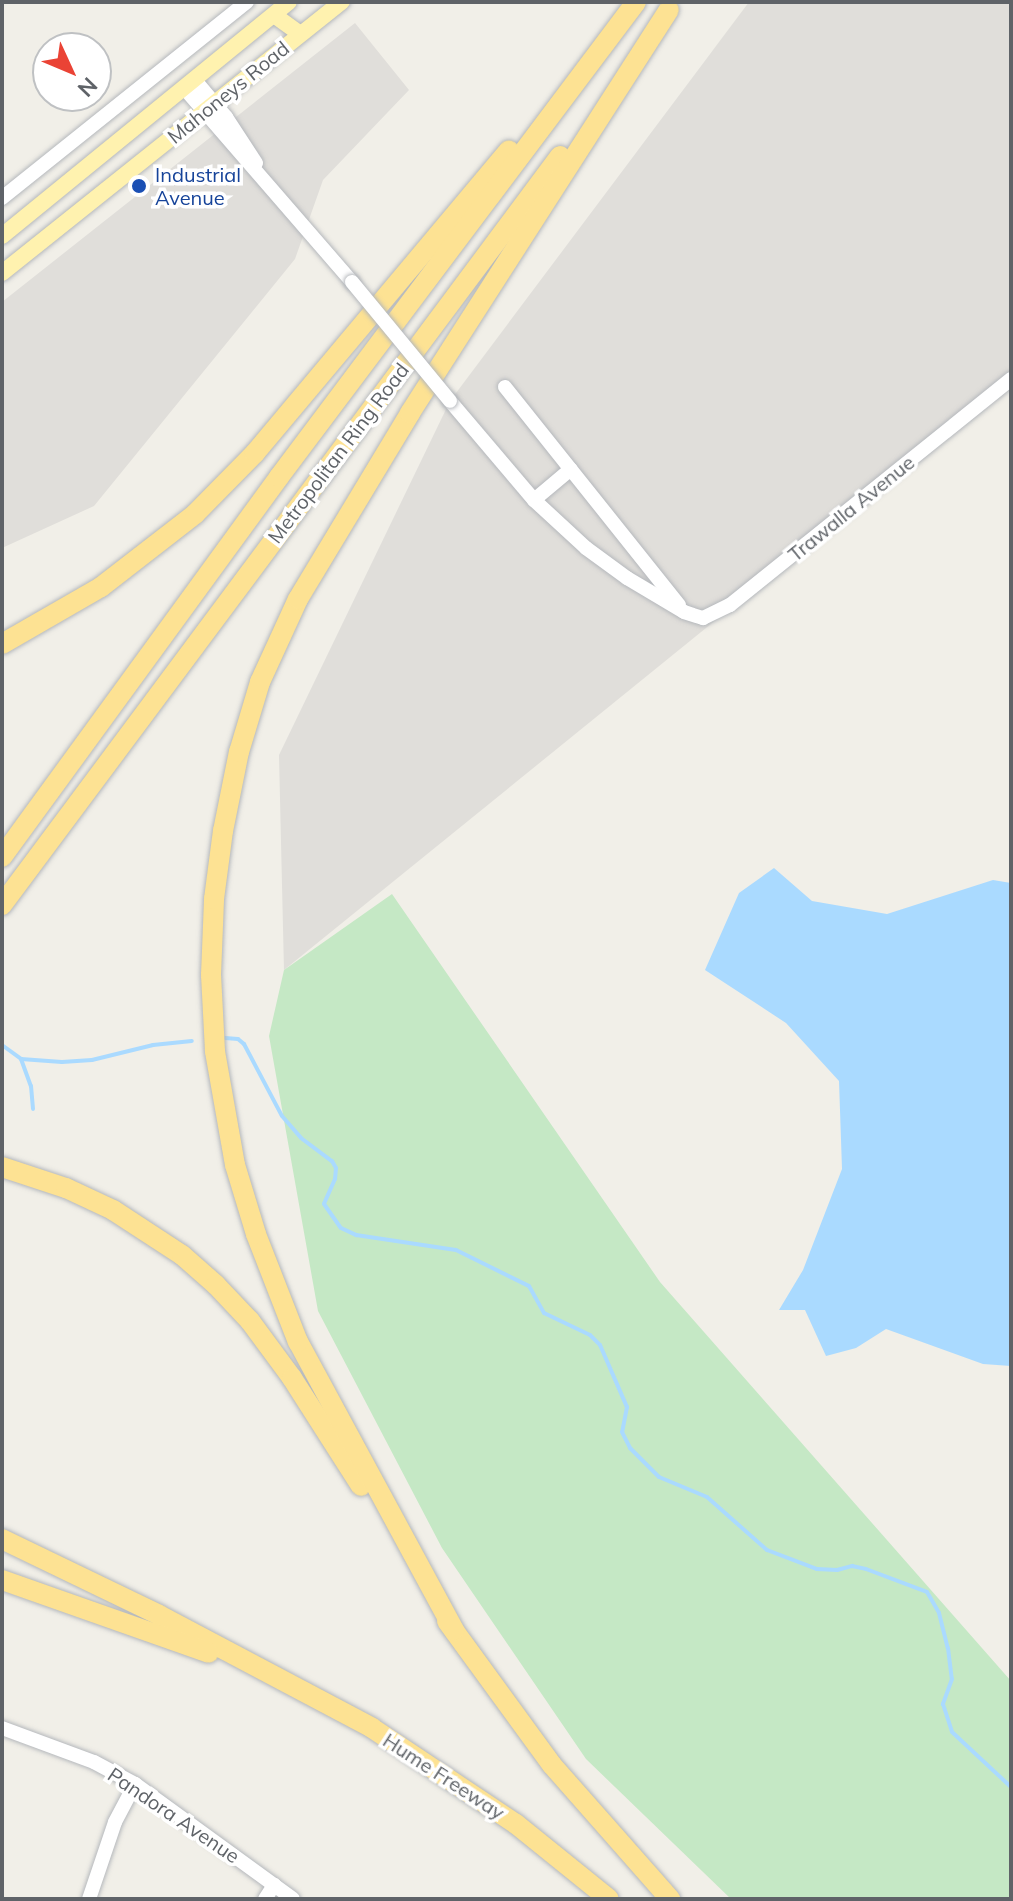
<!DOCTYPE html>
<html>
<head>
<meta charset="utf-8">
<style>
  body { margin:0 }
  #map { position:relative; width:1013px; height:1901px; overflow:hidden; background:#f1efe8; font-family:Mulish,sans-serif }
  div>[style] { position:absolute }
  .industrial>* { inset:0; background:#e0deda }
  .green>* { inset:0; background:#c5e8c5 }
  .water>* { inset:0; background:#aadaff }
  .stream>* { height:4px; margin:-2px; padding:0 2px; transform-origin:2px; border-radius:2px; background:#aadaff }
  .roads { filter:drop-shadow(0 0 2px #b5b8bc) drop-shadow(0 0 2px #b5b8bc) }
  .minor>* { height:14px; margin:-7px; padding:0 7px; transform-origin:7px; border-radius:7px; background:#fff }
  .major>* { height:16px; margin:-8px; padding:0 8px; transform-origin:8px; border-radius:8px; background:#fff2af }
  .highway>* { height:20px; margin:-10px; padding:0 10px; transform-origin:10px; border-radius:10px; background:#fde293 }
  .bridges { filter:drop-shadow(0 0 2px #b5b8bc) drop-shadow(0 0 2px #b5b8bc) }
  .minor-bridge>* { height:14px; margin:-7px; padding:0 7px; transform-origin:7px; border-radius:7px; background:#fff }
  .dots>* { width:22px; height:22px; translate:-50% -50%; box-sizing:border-box; border:4px solid #fff; border-radius:50% }
  span { translate:-50% -50%; white-space:nowrap; text-align:center; line-height:1.15; -webkit-text-stroke:7px #fff; paint-order:stroke }
  .street-label { font-size:20px; color:#5f6368 }
  .transit-label { font-size:20px; color:#164399 }
  .left { translate:0 -50%; text-align:left }
  .frame { position:absolute; inset:0; border:4px solid #5f6368; pointer-events:none }
  .north { position:absolute; left:32px; top:32px; width:80px; height:80px; box-sizing:border-box; background:#fff; border:2px solid #bfc1c3; border-radius:50%; rotate:134deg; font-size:22px; font-weight:700; line-height:32px; text-align:center; color:#5f6368 }
  .north::after { content:''; display:block; margin:auto; width:28px; height:36px; background:#ea4335; clip-path:polygon(50% 0,100% 100%,50% 72%,0 100%) }
</style>
</head>
<body>
<div id="map">
  <div class="industrial">
    <i style="clip-path:polygon(749px 2px,1011px 2px,1011px 381px,284px 970px,279px 755px,450px 401px)"></i>
    <i style="clip-path:polygon(355px 23px,409px 90px,323px 180px,295px 259px,94px 506px,2px 548px,2px 302px)"></i>
  </div>
  <div class="green">
    <i style="clip-path:polygon(392px 894px,660px 1282px,1011px 1681px,1011px 1899px,731px 1899px,586px 1759px,442px 1548px,318px 1311px,269px 1036px,284px 970px)"></i>
  </div>
  <div class="water">
    <i style="clip-path:polygon(774px 868px,812px 901px,887px 914px,993px 880px,1011px 883px,1011px 1366px,983px 1364px,886px 1329px,856px 1348px,826px 1356px,805px 1310px,779px 1310px,803px 1270px,842px 1169px,839px 1081px,786px 1023px,705px 970px,739px 893px)"></i>
  </div>
  <div class="stream">
    <i style="left:225px;top:1038px;width:13px;rotate:4deg"></i>
    <i style="left:238px;top:1039px;width:8px;rotate:40deg"></i>
    <i style="left:244px;top:1044px;width:81px;rotate:62.2deg"></i>
    <i style="left:282px;top:1116px;width:29px;rotate:49deg"></i>
    <i style="left:301px;top:1138px;width:39px;rotate:37deg"></i>
    <i style="left:332px;top:1161px;width:8px;rotate:60deg"></i>
    <i style="left:336px;top:1168px;width:11px;rotate:95deg"></i>
    <i style="left:335px;top:1179px;width:27px;rotate:114deg"></i>
    <i style="left:324px;top:1204px;width:29px;rotate:55deg"></i>
    <i style="left:341px;top:1228px;width:17px;rotate:25deg"></i>
    <i style="left:356px;top:1235px;width:101px;rotate:8.5deg"></i>
    <i style="left:456px;top:1250px;width:81px;rotate:26.3deg"></i>
    <i style="left:529px;top:1286px;width:31px;rotate:61deg"></i>
    <i style="left:544px;top:1313px;width:51px;rotate:25.6deg"></i>
    <i style="left:590px;top:1335px;width:14px;rotate:45deg"></i>
    <i style="left:600px;top:1345px;width:68px;rotate:66.5deg"></i>
    <i style="left:627px;top:1407px;width:25px;rotate:101deg"></i>
    <i style="left:622px;top:1432px;width:18px;rotate:63deg"></i>
    <i style="left:630px;top:1448px;width:41px;rotate:45deg"></i>
    <i style="left:659px;top:1477px;width:52px;rotate:22.6deg"></i>
    <i style="left:707px;top:1497px;width:80px;rotate:41.5deg"></i>
    <i style="left:767px;top:1550px;width:53px;rotate:20.8deg"></i>
    <i style="left:817px;top:1569px;width:20px;rotate:3deg"></i>
    <i style="left:837px;top:1570px;width:16px;rotate:-15deg"></i>
    <i style="left:852px;top:1566px;width:14px;rotate:12deg"></i>
    <i style="left:866px;top:1569px;width:65px;rotate:20.7deg"></i>
    <i style="left:927px;top:1592px;width:24px;rotate:60deg"></i>
    <i style="left:939px;top:1613px;width:36px;rotate:76deg"></i>
    <i style="left:948px;top:1648px;width:31px;rotate:83deg"></i>
    <i style="left:952px;top:1679px;width:27px;rotate:110deg"></i>
    <i style="left:943px;top:1704px;width:29px;rotate:72deg"></i>
    <i style="left:952px;top:1732px;width:81px;rotate:43deg"></i>
    <i style="left:2px;top:1045px;width:24px;rotate:36deg"></i>
    <i style="left:21px;top:1059px;width:41px;rotate:4.2deg"></i>
    <i style="left:62px;top:1062px;width:30px;rotate:-4deg"></i>
    <i style="left:92px;top:1060px;width:63px;rotate:-13.8deg"></i>
    <i style="left:153px;top:1045px;width:39px;rotate:-6deg"></i>
    <i style="left:21px;top:1059px;width:29px;rotate:70deg"></i>
    <i style="left:31px;top:1086px;width:23px;rotate:85deg"></i>
  </div>
  <div class="roads">
    <div class="minor">
      <i style="left:194px;top:79px;width:50px;rotate:49.9deg"></i>
      <i style="left:226px;top:117px;width:55px;rotate:56.9deg"></i>
      <i style="left:184px;top:88px;width:257px;rotate:49.1deg"></i>
      <i style="left:2px;top:198px;width:314px;rotate:-38.7deg"></i>
      <i style="left:505px;top:387px;width:279px;rotate:51.4deg"></i>
      <i style="left:450px;top:401px;width:130px;rotate:49.7deg"></i>
      <i style="left:534px;top:500px;width:71px;rotate:42.7deg"></i>
      <i style="left:586px;top:548px;width:51px;rotate:36.2deg"></i>
      <i style="left:627px;top:578px;width:66px;rotate:30.8deg"></i>
      <i style="left:684px;top:612px;width:20px;rotate:18deg"></i>
      <i style="left:703px;top:618px;width:30px;rotate:-26deg"></i>
      <i style="left:730px;top:605px;width:361px;rotate:-38.8deg"></i>
      <i style="left:534px;top:500px;width:48px;rotate:-40deg"></i>
      <i style="left:2px;top:1728px;width:98px;rotate:20.3deg"></i>
      <i style="left:94px;top:1762px;width:47px;rotate:28.2deg"></i>
      <i style="left:135px;top:1784px;width:195px;rotate:36deg"></i>
      <i style="left:89px;top:1899px;width:81px;rotate:-71.3deg"></i>
      <i style="left:115px;top:1822px;width:43px;rotate:-62.2deg"></i>
      <i style="left:265px;top:1899px;width:17px;rotate:-57deg"></i>
    </div>
    <div class="major">
      <i style="left:274px;top:15px;width:32px;rotate:36deg"></i>
      <i style="left:2px;top:236px;width:370px;rotate:-39.2deg"></i>
      <i style="left:2px;top:273px;width:435px;rotate:-38.6deg"></i>
    </div>
    <div class="highway">
      <i style="left:2px;top:644px;width:114px;rotate:-29.9deg"></i>
      <i style="left:101px;top:587px;width:119px;rotate:-37.8deg"></i>
      <i style="left:195px;top:514px;width:86px;rotate:-45.5deg"></i>
      <i style="left:255px;top:453px;width:395px;rotate:-50deg"></i>
      <i style="left:2px;top:857px;width:470px;rotate:-53.9deg"></i>
      <i style="left:279px;top:477px;width:594px;rotate:-53.07deg"></i>
      <i style="left:2px;top:905px;width:934px;rotate:-53.31deg"></i>
      <i style="left:2px;top:1167px;width:67px;rotate:18.2deg"></i>
      <i style="left:66px;top:1188px;width:52px;rotate:25.1deg"></i>
      <i style="left:113px;top:1210px;width:82px;rotate:33.1deg"></i>
      <i style="left:182px;top:1255px;width:45px;rotate:41.4deg"></i>
      <i style="left:216px;top:1285px;width:50px;rotate:46.6deg"></i>
      <i style="left:250px;top:1321px;width:71px;rotate:53.6deg"></i>
      <i style="left:292px;top:1378px;width:128px;rotate:57.4deg"></i>
      <i style="left:2px;top:1539px;width:174px;rotate:25.8deg"></i>
      <i style="left:159px;top:1615px;width:241px;rotate:27.9deg"></i>
      <i style="left:372px;top:1728px;width:173px;rotate:33.7deg"></i>
      <i style="left:516px;top:1824px;width:119px;rotate:38.9deg"></i>
      <i style="left:2px;top:1580px;width:219px;rotate:19.4deg"></i>
      <i style="left:447px;top:1621px;width:178px;rotate:53.9deg"></i>
      <i style="left:552px;top:1765px;width:179px;rotate:48.6deg"></i>
      <i style="left:454px;top:1630px;width:328px;rotate:-118.4deg"></i>
      <i style="left:298px;top:1342px;width:116px;rotate:-111.3deg"></i>
      <i style="left:256px;top:1234px;width:72px;rotate:-106.9deg"></i>
      <i style="left:235px;top:1165px;width:116px;rotate:-100deg"></i>
      <i style="left:215px;top:1051px;width:76px;rotate:-93deg"></i>
      <i style="left:211px;top:975px;width:76px;rotate:-87.7deg"></i>
      <i style="left:214px;top:899px;width:69px;rotate:-82.5deg"></i>
      <i style="left:223px;top:831px;width:81px;rotate:-78.6deg"></i>
      <i style="left:239px;top:752px;width:73px;rotate:-73.3deg"></i>
      <i style="left:260px;top:682px;width:91px;rotate:-65.4deg"></i>
      <i style="left:298px;top:599px;width:217px;rotate:-58.9deg"></i>
      <i style="left:410px;top:413px;width:479px;rotate:-57.3deg"></i>
    </div>
  </div>
  <div class="bridges">
    <div class="minor-bridge">
      <i style="left:352px;top:282px;width:154px;rotate:50.5deg"></i>
    </div>
  </div>
  <div class="dots">
    <i style="left:139px;top:186px;background:#1a4fb4"></i>
  </div>
  <div class="street-label">
    <span style="left:228px;top:92px;rotate:-39deg">Mahoneys Road</span>
    <span style="left:338px;top:453px;rotate:-53deg">Metropolitan Ring Road</span>
    <span style="left:851px;top:508px;rotate:-39deg">Trawalla Avenue</span>
    <span style="left:444px;top:1776px;rotate:33deg">Hume Freeway</span>
    <span style="left:174px;top:1815px;rotate:34deg">Pandora Avenue</span>
  </div>
  <div class="transit-label">
    <span class="left" style="left:155px;top:186px">Industrial<br>Avenue</span>
  </div>
  <div class="frame"></div>
  <div class="north">N</div>
</div>
</body>
</html>
